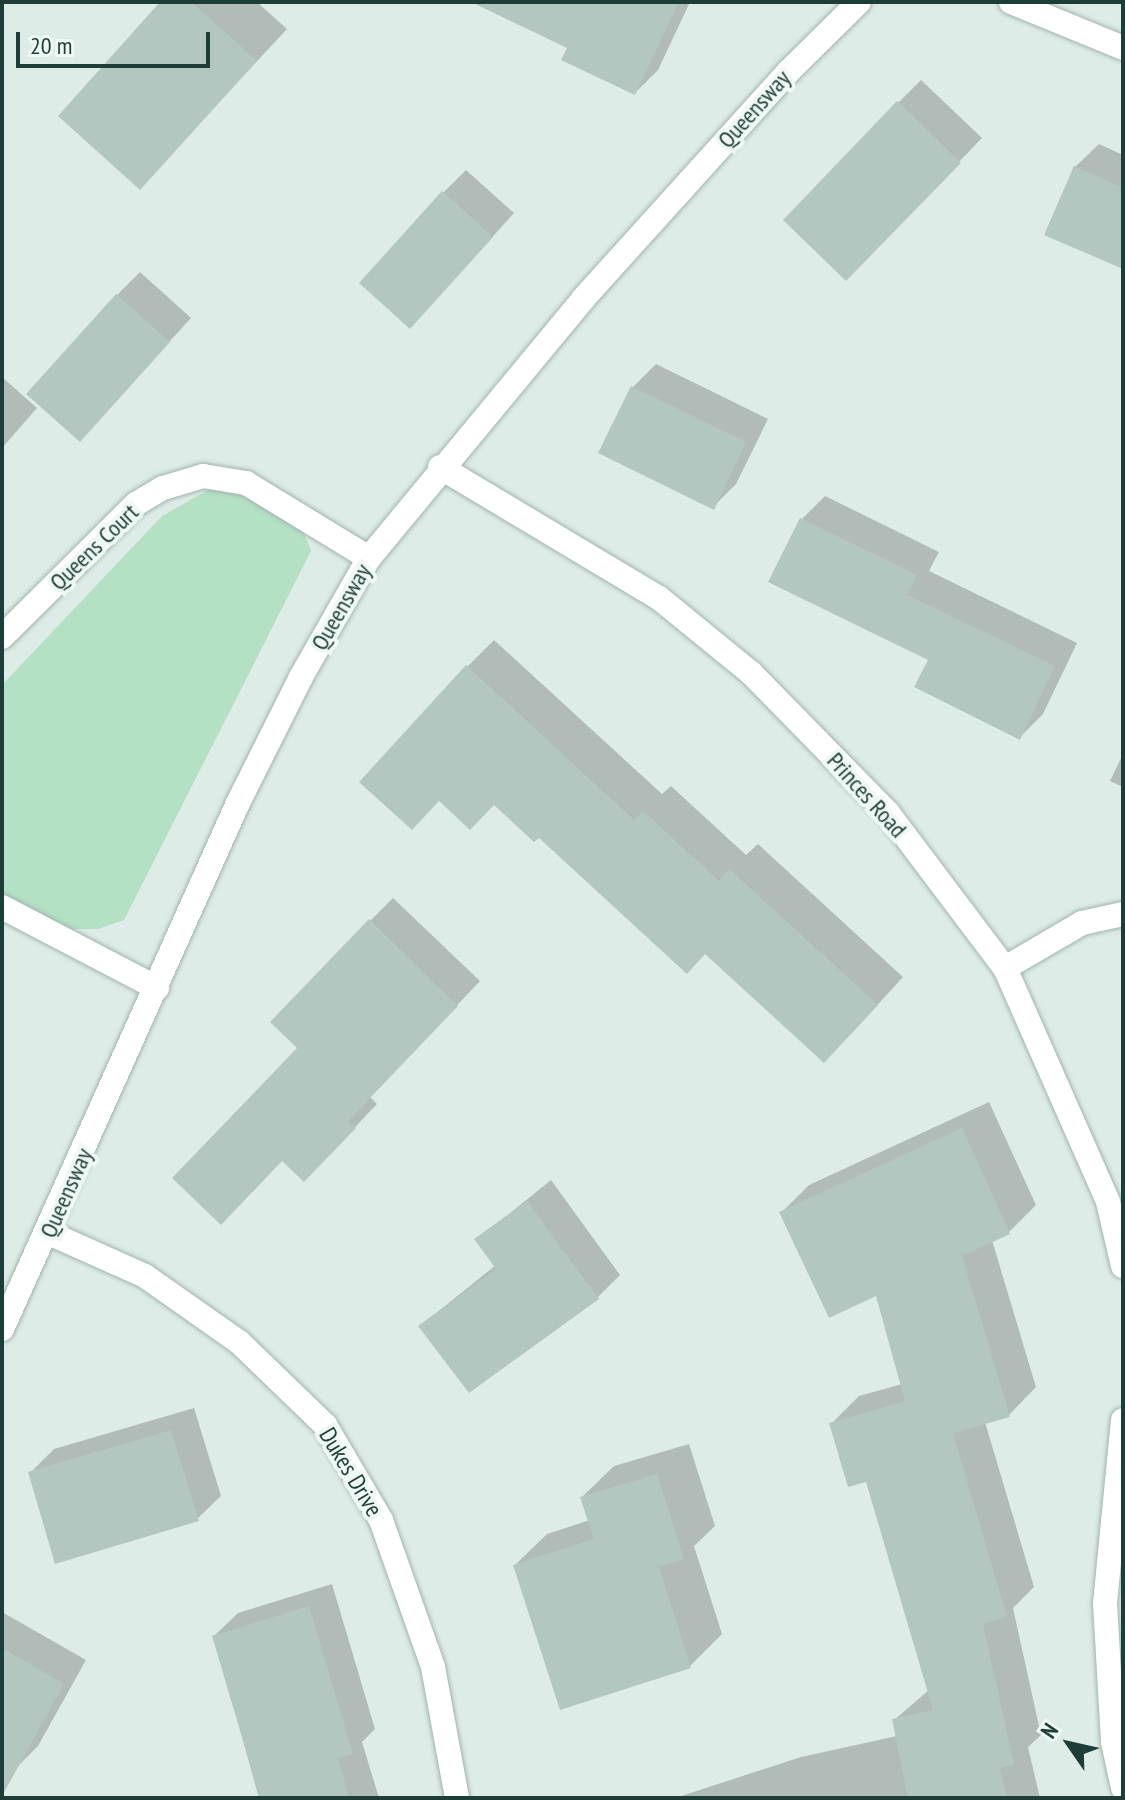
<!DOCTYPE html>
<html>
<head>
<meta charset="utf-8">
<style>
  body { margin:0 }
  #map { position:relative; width:1125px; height:1800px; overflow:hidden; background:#deece7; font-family:"PT Sans Narrow",sans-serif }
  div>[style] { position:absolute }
  .green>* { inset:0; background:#b4e0c4 }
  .shadow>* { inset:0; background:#0003 }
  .building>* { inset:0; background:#b3c7c0 }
  .roads { filter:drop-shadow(0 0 2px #a0b4af) drop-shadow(0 0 2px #a0b4af) }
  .street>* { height:24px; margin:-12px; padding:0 12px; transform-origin:12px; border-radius:12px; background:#fff }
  span { translate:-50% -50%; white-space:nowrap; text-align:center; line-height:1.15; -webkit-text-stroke:8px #eff8f4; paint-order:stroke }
  .street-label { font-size:24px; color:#1d3d38 }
  .frame { position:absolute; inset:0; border:4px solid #1d3d38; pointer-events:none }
  .north { position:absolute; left:1029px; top:1704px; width:80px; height:80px; -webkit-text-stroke:6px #eff8f4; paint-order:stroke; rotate:304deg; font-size:22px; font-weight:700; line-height:32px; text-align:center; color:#1d3d38 }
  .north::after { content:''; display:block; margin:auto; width:28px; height:36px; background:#1d3d38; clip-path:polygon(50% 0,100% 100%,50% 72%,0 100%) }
  .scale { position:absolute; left:16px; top:32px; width:194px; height:36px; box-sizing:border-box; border:4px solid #1d3d38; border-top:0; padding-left:10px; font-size:24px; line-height:28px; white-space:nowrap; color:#1d3d38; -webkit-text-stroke:6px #eff8f4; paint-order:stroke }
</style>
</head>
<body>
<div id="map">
  <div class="green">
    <i style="clip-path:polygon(208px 490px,248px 490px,298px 519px,311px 551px,124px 920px,98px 929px,71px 929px,2px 896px,2px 685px,162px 516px)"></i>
  </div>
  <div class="shadow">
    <i style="clip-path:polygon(163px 2px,257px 2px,287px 29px,140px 187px)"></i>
    <i style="clip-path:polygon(476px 2px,690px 2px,658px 70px,635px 93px,570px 47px)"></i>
    <i style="clip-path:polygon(921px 80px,982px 138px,869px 255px,898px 103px)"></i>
    <i style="clip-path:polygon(1099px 144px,1123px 155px,1123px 267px,1075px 167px)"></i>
    <i style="clip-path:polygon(466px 170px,514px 213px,433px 303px,443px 193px)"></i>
    <i style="clip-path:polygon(140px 272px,191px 318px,80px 440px,117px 295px)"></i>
    <i style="clip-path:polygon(656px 364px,768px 419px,736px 484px,713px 507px,633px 387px)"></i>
    <i style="clip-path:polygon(2px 377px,37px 408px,2px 448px)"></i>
    <i style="clip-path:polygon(825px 496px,939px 552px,929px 571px,1077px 643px,1043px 714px,1020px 737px,930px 659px,802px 519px)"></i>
    <i style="clip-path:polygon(494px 640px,662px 794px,671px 786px,746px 855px,758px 844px,903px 977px,851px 1034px,467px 667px)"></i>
    <i style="clip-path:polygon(1123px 754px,1123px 787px,1110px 781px)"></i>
    <i style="clip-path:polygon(393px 898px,480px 981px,370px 1097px,377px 1104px,327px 1157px,300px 1048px,370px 921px)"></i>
    <i style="clip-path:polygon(989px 1102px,1036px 1205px,1009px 1232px,992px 1240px,1036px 1387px,1009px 1415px,985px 1422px,1034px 1587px,1013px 1608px,1041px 1735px,1028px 1747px,1040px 1798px,675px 1798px,801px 1757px,897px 1736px,894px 1720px,929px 1690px,867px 1479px,831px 1424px,859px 1396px,902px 1384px,877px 1293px,782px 1212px,809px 1185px)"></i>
    <i style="clip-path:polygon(551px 1180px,620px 1275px,597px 1298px,420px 1326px,496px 1265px,477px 1240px)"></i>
    <i style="clip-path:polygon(194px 1408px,221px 1496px,197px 1519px,30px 1473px,54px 1449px)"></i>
    <i style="clip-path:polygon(689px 1444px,715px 1526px,694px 1546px,722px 1634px,690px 1666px,562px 1708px,515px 1565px,547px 1534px,590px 1520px,582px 1497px,614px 1466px)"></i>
    <i style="clip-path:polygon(332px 1584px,375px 1729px,362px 1742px,379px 1798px,259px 1798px,214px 1636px,238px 1613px)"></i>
    <i style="clip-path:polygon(2px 1612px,86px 1660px,38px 1746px,15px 1769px,2px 1762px)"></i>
  </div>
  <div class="building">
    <i style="clip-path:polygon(160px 2px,191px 2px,257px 61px,140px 190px,58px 116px)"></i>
    <i style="clip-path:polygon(471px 2px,679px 2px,635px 95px,561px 60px,567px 48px)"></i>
    <i style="clip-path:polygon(897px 101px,961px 163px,846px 281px,783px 220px)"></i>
    <i style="clip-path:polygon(1074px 166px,1123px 188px,1123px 269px,1044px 235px)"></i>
    <i style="clip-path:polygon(442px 191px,493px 237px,410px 329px,359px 283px)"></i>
    <i style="clip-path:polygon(116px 294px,170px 342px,80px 442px,26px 394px)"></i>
    <i style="clip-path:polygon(631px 386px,746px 442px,714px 510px,598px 453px)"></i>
    <i style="clip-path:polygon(800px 518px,917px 575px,907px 595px,1055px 666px,1020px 740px,914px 687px,928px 660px,768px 582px)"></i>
    <i style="clip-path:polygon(466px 665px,634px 820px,643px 811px,719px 881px,729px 869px,878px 1005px,824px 1063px,705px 954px,687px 974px,539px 838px,534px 842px,494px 805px,470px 830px,439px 801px,412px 830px,359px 782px)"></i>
    <i style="clip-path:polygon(369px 919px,458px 1006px,348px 1121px,356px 1128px,304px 1182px,282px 1161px,221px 1225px,172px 1178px,297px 1048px,270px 1022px)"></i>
    <i style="clip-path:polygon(962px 1128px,1010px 1234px,962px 1256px,1010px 1417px,953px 1433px,1007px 1617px,983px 1624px,1014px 1764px,1000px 1768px,1007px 1798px,908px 1798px,892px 1719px,933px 1710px,866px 1482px,848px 1487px,829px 1423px,905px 1401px,876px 1296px,829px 1318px,779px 1212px)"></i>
    <i style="clip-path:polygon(527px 1201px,599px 1299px,469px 1393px,418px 1326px,496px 1269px,474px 1239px)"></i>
    <i style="clip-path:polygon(171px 1430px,199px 1521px,55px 1564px,28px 1472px)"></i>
    <i style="clip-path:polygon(657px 1474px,684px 1559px,659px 1567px,691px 1668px,560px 1710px,513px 1565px,594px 1539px,580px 1497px)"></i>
    <i style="clip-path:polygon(309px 1606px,353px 1754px,338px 1758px,349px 1798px,260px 1798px,212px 1636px)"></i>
    <i style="clip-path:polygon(2px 1648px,64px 1684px,2px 1796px)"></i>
  </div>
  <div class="roads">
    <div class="street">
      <i style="left:1011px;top:2px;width:121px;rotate:22.3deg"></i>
      <i style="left:440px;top:467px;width:255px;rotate:30.9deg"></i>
      <i style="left:659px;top:598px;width:119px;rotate:39.2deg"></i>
      <i style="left:751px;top:673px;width:196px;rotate:45.6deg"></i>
      <i style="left:888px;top:813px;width:194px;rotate:53deg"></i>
      <i style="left:1005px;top:968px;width:256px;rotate:66.2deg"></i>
      <i style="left:1108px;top:1202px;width:66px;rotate:76.8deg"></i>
      <i style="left:2px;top:637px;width:189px;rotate:-44.8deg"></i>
      <i style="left:136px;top:504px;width:31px;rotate:-31deg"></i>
      <i style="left:163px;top:488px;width:42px;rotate:-16.7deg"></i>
      <i style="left:203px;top:476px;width:44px;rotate:9.2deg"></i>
      <i style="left:246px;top:483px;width:144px;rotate:31.4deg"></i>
      <i style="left:2px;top:907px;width:175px;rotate:27.6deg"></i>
      <i style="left:1005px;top:968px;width:89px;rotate:-30.3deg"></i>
      <i style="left:1082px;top:923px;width:42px;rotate:-12.4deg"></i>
      <i style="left:49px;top:1233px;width:105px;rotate:24.1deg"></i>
      <i style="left:145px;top:1276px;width:115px;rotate:35.1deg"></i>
      <i style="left:239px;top:1342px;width:120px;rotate:44deg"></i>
      <i style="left:325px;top:1425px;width:110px;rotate:59.5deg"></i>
      <i style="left:381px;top:1520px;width:156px;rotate:70.5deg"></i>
      <i style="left:433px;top:1667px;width:133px;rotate:79.6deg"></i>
      <i style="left:2px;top:1329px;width:577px;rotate:-65.84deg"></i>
      <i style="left:238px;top:803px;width:141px;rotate:-63.4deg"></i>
      <i style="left:301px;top:677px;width:137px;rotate:-60.3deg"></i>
      <i style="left:369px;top:558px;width:336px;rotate:-50.4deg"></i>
      <i style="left:583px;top:299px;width:307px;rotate:-47.9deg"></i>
      <i style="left:789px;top:71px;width:98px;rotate:-44.6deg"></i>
      <i style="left:1123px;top:1420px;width:184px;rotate:95.6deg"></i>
      <i style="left:1105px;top:1603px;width:139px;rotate:86.7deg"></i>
      <i style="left:1113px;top:1742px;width:47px;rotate:77.7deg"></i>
    </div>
  </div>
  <div class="street-label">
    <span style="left:754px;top:109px;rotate:-48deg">Queensway</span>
    <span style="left:94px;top:547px;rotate:-44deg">Queens Court</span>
    <span style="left:341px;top:607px;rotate:-60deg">Queensway</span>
    <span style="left:867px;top:795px;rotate:48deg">Princes Road</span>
    <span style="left:66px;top:1193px;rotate:-66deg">Queensway</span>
    <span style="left:351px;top:1472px;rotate:59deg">Dukes Drive</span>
  </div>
  <div class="frame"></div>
  <div class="north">N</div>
  <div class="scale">20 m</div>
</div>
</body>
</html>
